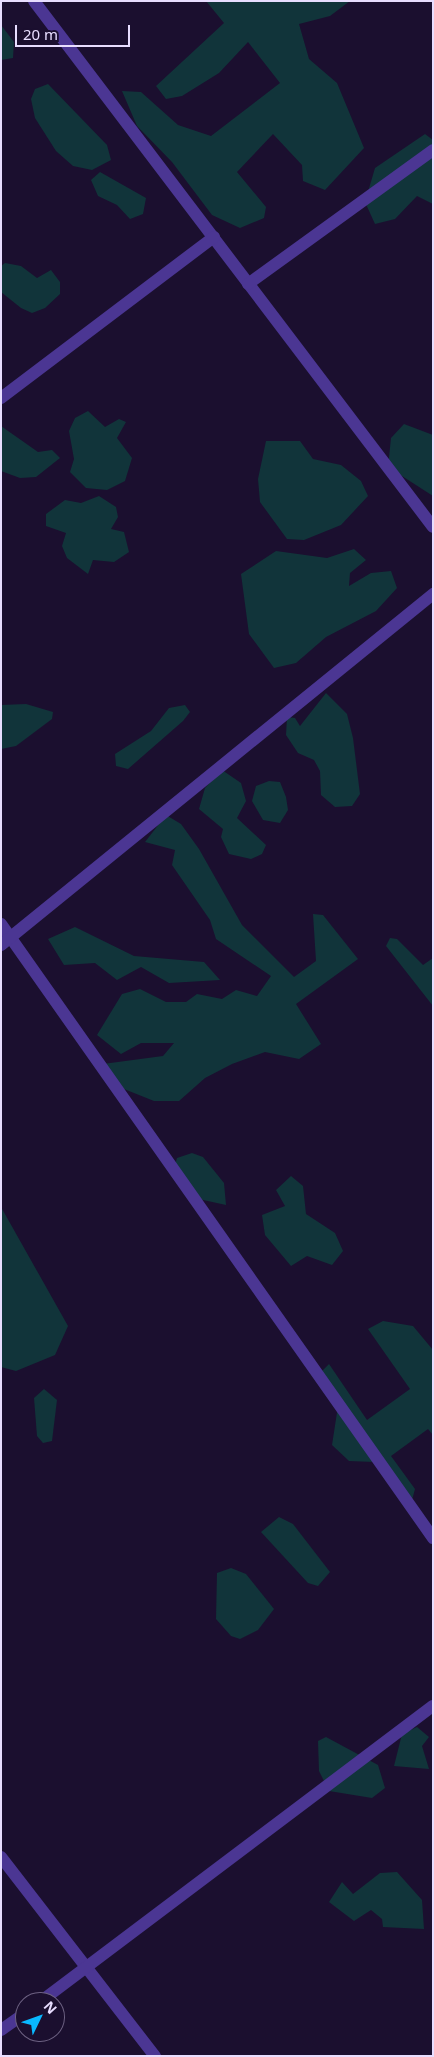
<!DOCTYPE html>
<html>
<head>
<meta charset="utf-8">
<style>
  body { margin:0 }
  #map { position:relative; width:434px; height:2057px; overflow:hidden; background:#1b0f2f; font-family:"Noto Sans",sans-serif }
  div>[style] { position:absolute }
  .green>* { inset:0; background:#11343a }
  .minor>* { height:12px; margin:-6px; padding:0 6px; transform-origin:6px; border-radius:6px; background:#4b3693 }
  span { translate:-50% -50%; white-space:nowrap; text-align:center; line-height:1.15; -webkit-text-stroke:5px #1b0f2f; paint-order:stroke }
  .frame { position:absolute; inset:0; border:2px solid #e8ddff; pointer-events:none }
  .north { position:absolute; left:15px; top:1992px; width:50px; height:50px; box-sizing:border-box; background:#1b0f2f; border:1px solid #6d6182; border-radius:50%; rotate:48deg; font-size:14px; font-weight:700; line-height:20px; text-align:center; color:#e8ddff }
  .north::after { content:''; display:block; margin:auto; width:18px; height:22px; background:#09b8ff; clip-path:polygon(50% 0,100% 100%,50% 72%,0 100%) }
  .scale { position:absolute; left:15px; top:25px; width:115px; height:22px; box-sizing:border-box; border:2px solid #e8ddff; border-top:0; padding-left:6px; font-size:15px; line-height:18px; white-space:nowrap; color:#e8ddff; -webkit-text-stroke:4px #1b0f2f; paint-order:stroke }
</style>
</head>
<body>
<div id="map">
  <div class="green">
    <i style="clip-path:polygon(206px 1px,350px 1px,330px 16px,299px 24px,309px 59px,337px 83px,364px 148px,325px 190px,303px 181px,302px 165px,273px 134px,237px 172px,266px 207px,264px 218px,240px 228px,212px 215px,172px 162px,137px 126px,122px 91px,141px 92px,178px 125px,211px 136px,280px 83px,248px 42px,219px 73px,182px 96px,166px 99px,156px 86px,224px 23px)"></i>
    <i style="clip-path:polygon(1px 25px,14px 42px,13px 58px,1px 60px)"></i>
    <i style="clip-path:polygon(48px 84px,107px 145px,111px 160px,92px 170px,73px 166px,56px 151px,35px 118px,31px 99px,35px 89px)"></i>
    <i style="clip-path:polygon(425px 134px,433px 140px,433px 204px,417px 196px,395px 219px,375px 224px,365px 202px,375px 168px)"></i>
    <i style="clip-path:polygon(100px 172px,146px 198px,143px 214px,130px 219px,117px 205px,98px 196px,91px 180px)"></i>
    <i style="clip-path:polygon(5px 263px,21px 266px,37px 278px,51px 270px,60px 282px,60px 294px,45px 308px,32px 313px,21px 308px,1px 292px,1px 266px)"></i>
    <i style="clip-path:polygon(88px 411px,105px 427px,119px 419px,126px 422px,117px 438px,132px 458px,125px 481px,107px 490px,86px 488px,70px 472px,74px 459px,69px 431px,75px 418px)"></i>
    <i style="clip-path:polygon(404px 424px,433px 435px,433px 496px,388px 467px,391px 438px)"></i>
    <i style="clip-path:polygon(1px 426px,38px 452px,52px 450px,60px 458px,36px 477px,20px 478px,1px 471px)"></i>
    <i style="clip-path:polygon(266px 441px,300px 441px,313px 459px,341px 465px,361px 481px,368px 496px,341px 525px,304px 540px,287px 539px,260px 502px,258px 479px)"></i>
    <i style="clip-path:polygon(99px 496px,116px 507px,118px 517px,111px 529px,124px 532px,129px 552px,114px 562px,93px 560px,88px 574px,67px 558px,62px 546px,66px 533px,46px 526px,46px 514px,65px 500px,81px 503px)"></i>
    <i style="clip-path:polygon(354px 549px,366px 560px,350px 573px,349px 586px,371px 573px,391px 571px,397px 588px,376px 611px,326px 637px,296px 663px,274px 668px,249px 634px,241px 574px,276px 551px,327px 558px)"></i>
    <i style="clip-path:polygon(326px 693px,347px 714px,353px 738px,360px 794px,352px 806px,335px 807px,321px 795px,320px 771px,314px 760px,298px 753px,286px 735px,287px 717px,295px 718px,300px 726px)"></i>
    <i style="clip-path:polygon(26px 704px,53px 712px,52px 719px,16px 746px,1px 749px,1px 705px)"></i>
    <i style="clip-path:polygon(185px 705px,190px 712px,183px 721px,128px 769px,116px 766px,115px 754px,151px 731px,169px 708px)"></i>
    <i style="clip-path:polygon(222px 770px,241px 783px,246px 801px,237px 818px,266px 845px,262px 854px,251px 859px,229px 854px,221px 837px,223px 829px,199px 809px,205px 788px)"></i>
    <i style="clip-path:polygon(269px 781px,280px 782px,286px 797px,288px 810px,280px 823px,263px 820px,252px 801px,256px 786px)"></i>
    <i style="clip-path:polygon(166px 815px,181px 824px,199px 849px,242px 925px,294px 977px,316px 961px,313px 914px,323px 915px,358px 959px,296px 1004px,321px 1044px,299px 1059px,265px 1052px,232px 1064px,205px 1078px,179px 1101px,154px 1101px,124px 1089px,103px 1064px,163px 1056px,174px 1043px,141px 1043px,121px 1054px,97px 1035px,122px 994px,140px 989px,166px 1002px,186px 1002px,197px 994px,222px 999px,236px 990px,257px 996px,271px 976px,216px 939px,210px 920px,172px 865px,175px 850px,145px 842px)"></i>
    <i style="clip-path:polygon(75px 927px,134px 956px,204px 962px,220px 980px,169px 983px,141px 967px,117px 980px,95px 963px,64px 965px,48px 939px)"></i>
    <i style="clip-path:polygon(390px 938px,397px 939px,423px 965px,433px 958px,433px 1006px,386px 946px)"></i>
    <i style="clip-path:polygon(192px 1153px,203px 1157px,224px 1183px,226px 1205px,185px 1196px,175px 1165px,177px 1158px)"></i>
    <i style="clip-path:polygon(291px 1176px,303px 1186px,306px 1214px,335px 1233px,343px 1251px,332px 1265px,307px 1256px,291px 1266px,265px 1235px,262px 1215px,285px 1206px,276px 1190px)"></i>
    <i style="clip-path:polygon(1px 1207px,68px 1326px,55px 1355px,16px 1371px,1px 1367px)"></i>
    <i style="clip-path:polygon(383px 1321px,413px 1326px,433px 1350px,433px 1435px,428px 1429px,391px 1456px,415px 1489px,412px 1500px,375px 1462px,349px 1461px,332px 1445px,338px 1406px,319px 1374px,329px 1364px,367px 1420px,410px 1389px,368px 1329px)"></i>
    <i style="clip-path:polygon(44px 1389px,57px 1400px,52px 1441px,43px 1443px,37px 1436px,34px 1398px)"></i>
    <i style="clip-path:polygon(279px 1517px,293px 1524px,330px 1572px,318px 1586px,308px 1583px,261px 1532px)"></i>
    <i style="clip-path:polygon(231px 1568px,246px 1574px,274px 1609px,258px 1630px,240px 1639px,231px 1636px,216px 1619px,217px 1573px)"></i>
    <i style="clip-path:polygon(417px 1727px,429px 1737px,422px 1746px,429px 1769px,394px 1766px,402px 1734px)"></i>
    <i style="clip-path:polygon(326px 1737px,378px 1765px,385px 1788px,372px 1798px,329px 1791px,319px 1771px,318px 1741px)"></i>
    <i style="clip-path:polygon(397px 1872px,422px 1900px,424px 1929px,383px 1927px,382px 1919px,371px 1910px,354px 1921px,329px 1902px,342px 1882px,353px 1894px,380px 1873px)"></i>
  </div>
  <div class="minor">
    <i style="left:34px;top:1px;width:660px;rotate:52.82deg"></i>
    <i style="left:248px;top:284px;width:228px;rotate:-35.9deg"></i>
    <i style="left:1px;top:398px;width:267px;rotate:-37.1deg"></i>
    <i style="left:1px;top:924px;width:751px;rotate:54.87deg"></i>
    <i style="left:1px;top:945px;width:557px;rotate:-39.09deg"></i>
    <i style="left:1px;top:1857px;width:252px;rotate:52.3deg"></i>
    <i style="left:40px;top:2002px;width:492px;rotate:-37deg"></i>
    <i style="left:1px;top:2030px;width:29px;rotate:-35deg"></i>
  </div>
  <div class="frame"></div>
  <div class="north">N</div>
  <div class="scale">20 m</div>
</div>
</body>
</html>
